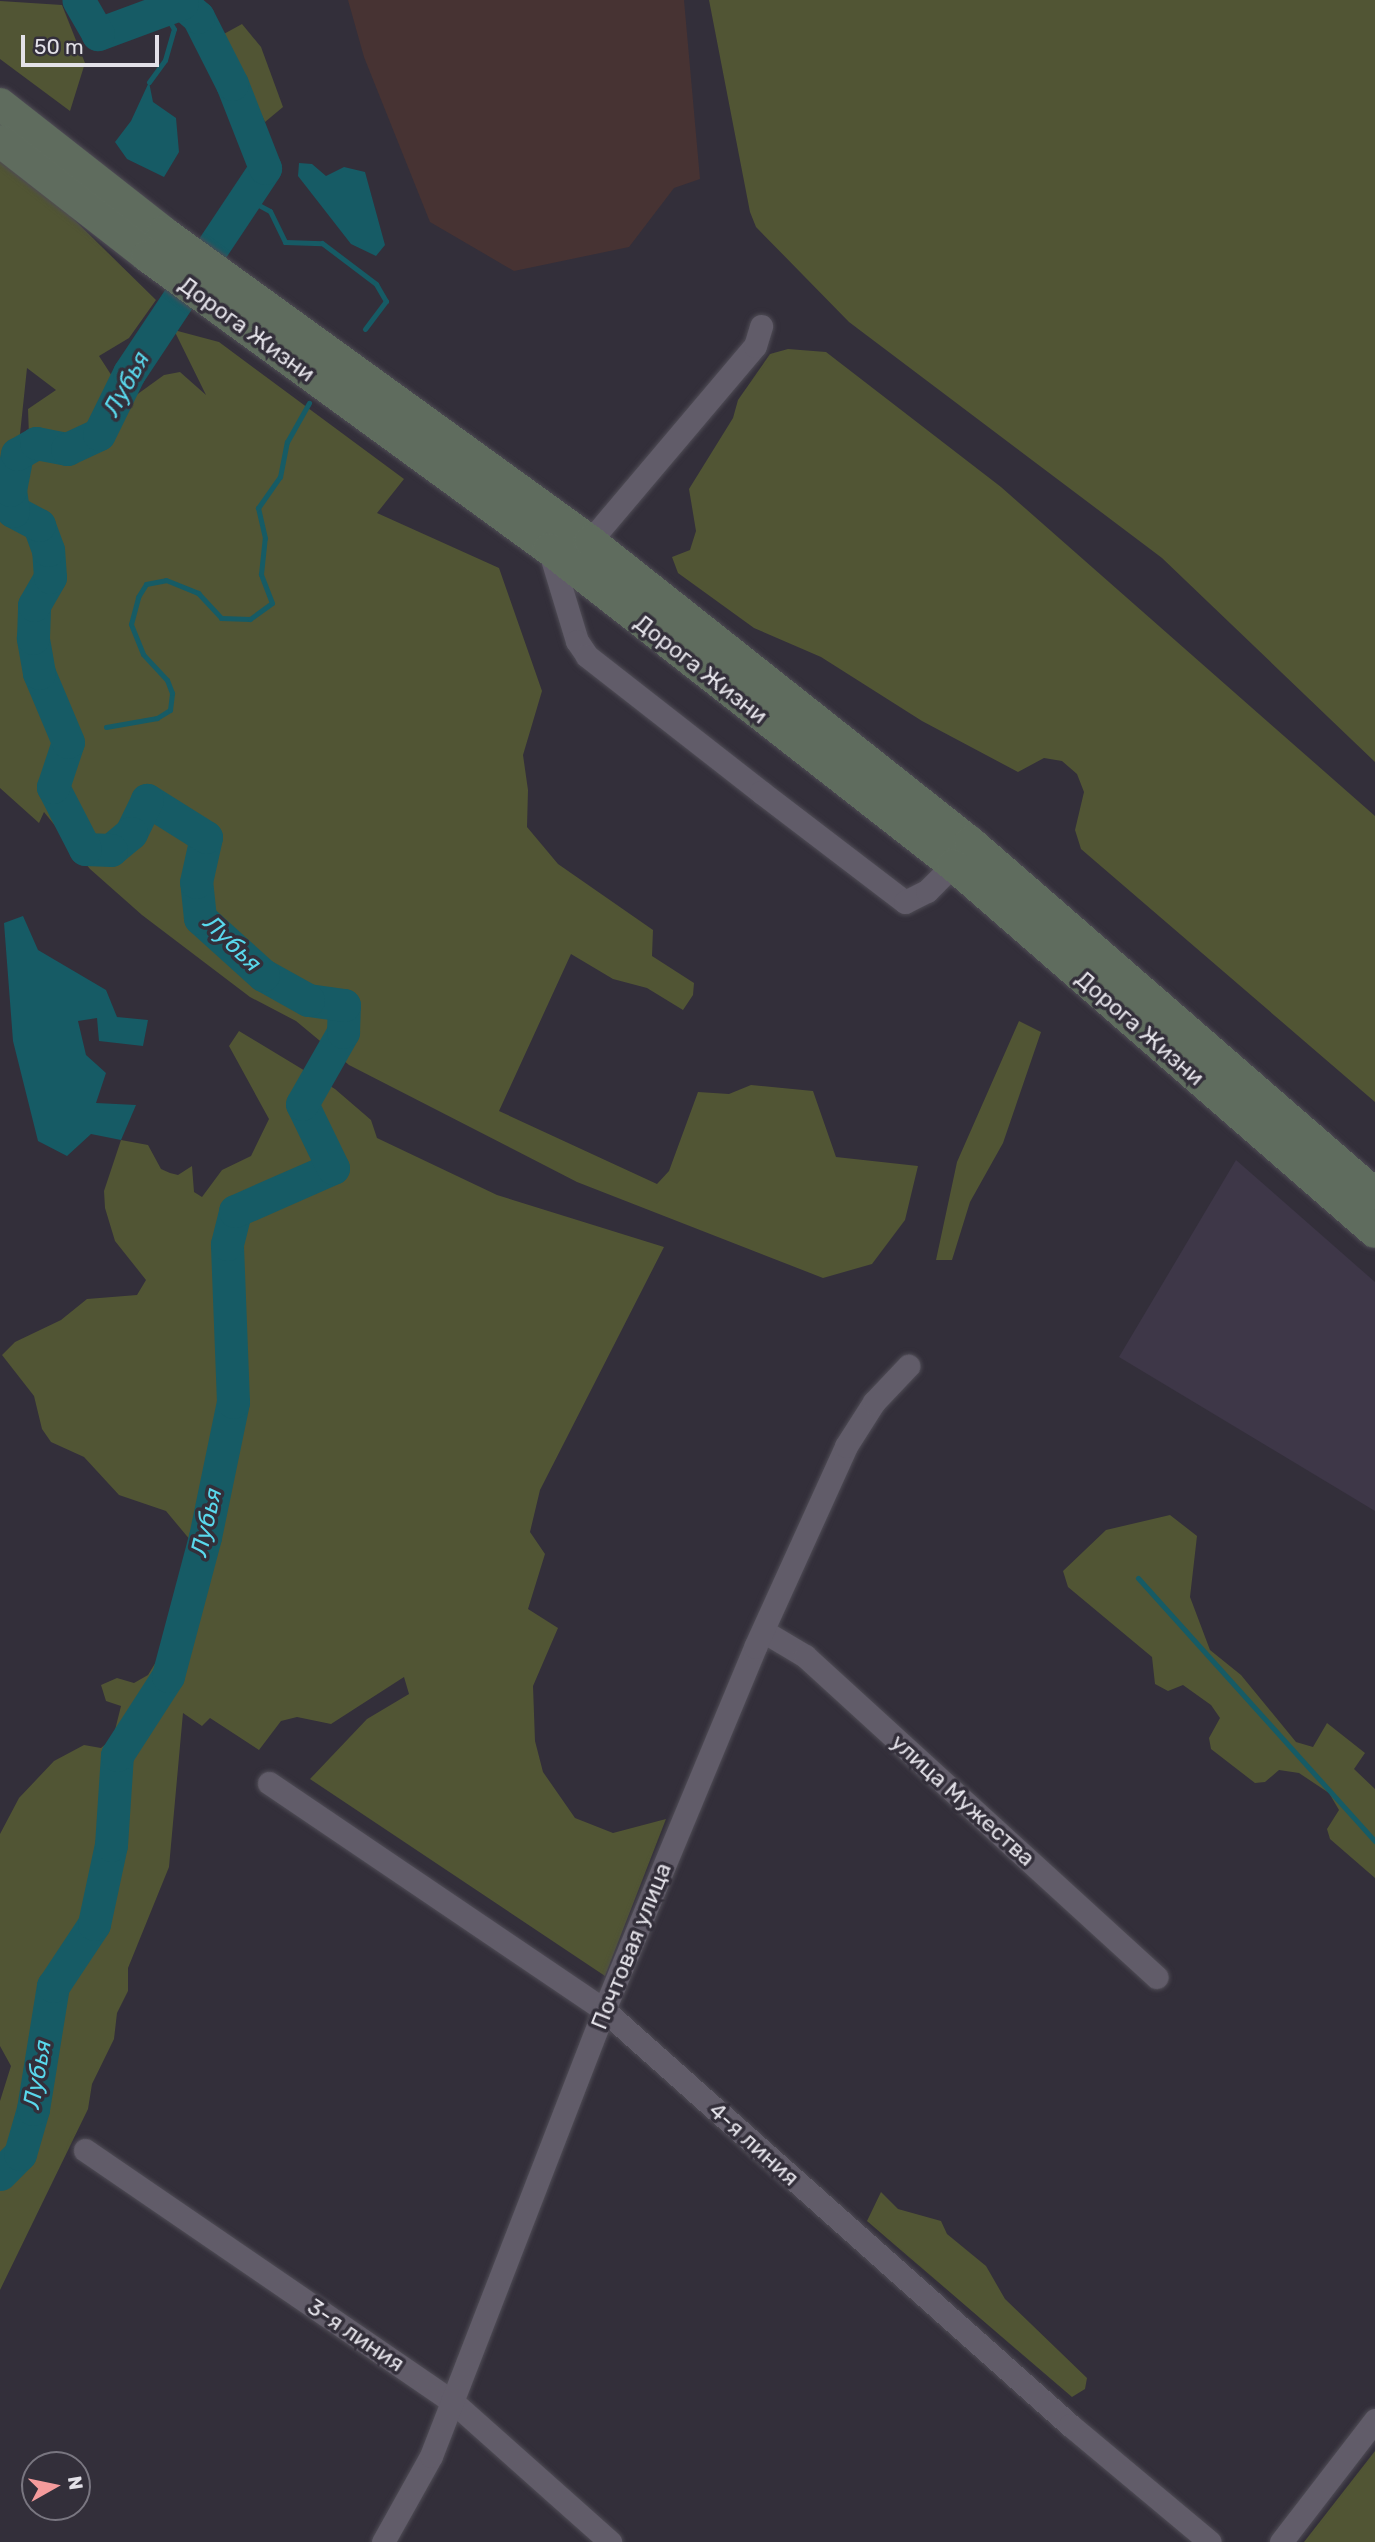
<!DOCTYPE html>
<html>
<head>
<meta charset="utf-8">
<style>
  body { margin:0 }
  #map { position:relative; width:1375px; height:2542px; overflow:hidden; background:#332f3a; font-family:Rubik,sans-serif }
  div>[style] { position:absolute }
  .built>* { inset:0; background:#3e3748 }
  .industrial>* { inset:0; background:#473333 }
  .green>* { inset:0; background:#515534 }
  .water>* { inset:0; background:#165b65 }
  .stream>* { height:5px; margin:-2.5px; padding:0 2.5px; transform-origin:2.5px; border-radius:2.5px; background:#165b65 }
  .river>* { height:33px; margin:-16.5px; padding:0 16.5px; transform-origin:16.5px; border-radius:16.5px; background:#165b65 }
  .roads { filter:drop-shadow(0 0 2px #4f4c55) drop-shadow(0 0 2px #4f4c55) }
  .minor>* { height:23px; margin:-11.5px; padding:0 11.5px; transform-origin:11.5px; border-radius:11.5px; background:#615c69 }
  .secondary>* { height:32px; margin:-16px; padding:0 16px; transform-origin:16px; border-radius:16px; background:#5f6c5e }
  span { translate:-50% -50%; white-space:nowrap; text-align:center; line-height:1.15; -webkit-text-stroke:7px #332f3a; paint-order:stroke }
  .street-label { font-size:23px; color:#e3e1e8 }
  .water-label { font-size:24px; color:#59d8ec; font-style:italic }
  .north { position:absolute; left:21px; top:2451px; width:70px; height:70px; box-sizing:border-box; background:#332f3a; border:2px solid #797680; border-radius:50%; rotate:81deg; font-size:19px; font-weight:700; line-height:28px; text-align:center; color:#e3e1e8 }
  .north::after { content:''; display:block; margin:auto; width:24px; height:32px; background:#f59b9c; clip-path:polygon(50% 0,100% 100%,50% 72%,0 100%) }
  .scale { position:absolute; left:21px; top:35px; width:138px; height:32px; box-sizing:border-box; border:4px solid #e3e1e8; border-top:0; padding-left:9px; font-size:21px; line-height:24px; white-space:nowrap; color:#e3e1e8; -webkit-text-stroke:5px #332f3a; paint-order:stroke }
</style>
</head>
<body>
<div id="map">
  <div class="built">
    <i style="clip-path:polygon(1236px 1160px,1375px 1282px,1375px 1511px,1119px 1357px)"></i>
  </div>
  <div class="industrial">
    <i style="clip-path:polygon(348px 0,684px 0,700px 179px,674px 188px,629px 247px,514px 271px,430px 222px,364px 57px)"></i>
  </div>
  <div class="green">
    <i style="clip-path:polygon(709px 0,1375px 0,1375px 762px,1162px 558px,849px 322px,756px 227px,750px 212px)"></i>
    <i style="clip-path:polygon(0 1px,62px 5px,85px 63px,70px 111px,0 59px)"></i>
    <i style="clip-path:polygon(242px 24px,261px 47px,283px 107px,265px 122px,222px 35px)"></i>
    <i style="clip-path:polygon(evenodd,0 157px,45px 191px,156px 300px,129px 338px,99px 356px,128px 401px,164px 375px,180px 372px,206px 395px,174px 330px,219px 342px,404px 479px,377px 513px,499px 568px,542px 691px,523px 755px,528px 790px,527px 827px,558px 864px,653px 930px,652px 956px,694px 983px,693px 995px,683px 1010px,647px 988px,613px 979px,571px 954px,499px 1111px,657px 1184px,669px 1171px,698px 1092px,729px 1094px,751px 1085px,813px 1091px,836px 1157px,918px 1166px,905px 1220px,872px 1264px,823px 1278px,577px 1182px,349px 1065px,296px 1021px,250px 997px,142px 915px,90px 869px,44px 812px,39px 823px,0 788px,0 157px,27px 368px,56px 390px,28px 409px,29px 436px,18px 453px,27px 368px)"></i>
    <i style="clip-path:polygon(788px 349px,826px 352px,1001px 487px,1375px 816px,1375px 1102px,1081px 849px,1075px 830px,1084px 792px,1077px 774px,1062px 761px,1044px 758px,1018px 772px,922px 721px,821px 657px,754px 628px,678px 573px,672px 557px,690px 550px,696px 531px,689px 489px,733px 418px,738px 400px,770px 354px)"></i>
    <i style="clip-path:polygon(1019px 1021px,1041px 1032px,1003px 1143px,970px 1202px,952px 1260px,936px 1260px,957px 1162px)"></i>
    <i style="clip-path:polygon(239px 1031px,335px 1089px,371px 1120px,377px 1138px,497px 1195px,664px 1247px,540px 1490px,530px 1532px,545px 1554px,528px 1609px,558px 1628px,533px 1686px,535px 1741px,543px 1772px,575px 1818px,613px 1833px,666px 1819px,605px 1976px,310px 1779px,367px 1719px,409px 1694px,404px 1677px,331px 1724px,297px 1717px,281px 1721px,259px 1750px,210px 1718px,202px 1726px,183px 1713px,169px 1867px,128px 1968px,128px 1991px,117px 2013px,114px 2039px,92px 2084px,88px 2109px,0 2290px,0 2101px,11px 2066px,0 2046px,0 1834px,19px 1798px,54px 1761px,84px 1745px,101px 1748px,113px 1738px,121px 1706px,106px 1701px,101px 1685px,117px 1678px,134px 1683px,148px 1675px,165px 1647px,191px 1541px,166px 1511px,119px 1495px,84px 1457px,51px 1442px,42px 1429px,34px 1396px,2px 1355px,15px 1342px,61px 1320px,87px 1299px,137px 1295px,146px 1280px,115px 1241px,105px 1208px,104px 1191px,121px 1140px,148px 1145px,161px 1169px,170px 1173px,178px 1175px,192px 1166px,194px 1192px,202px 1197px,222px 1170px,251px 1156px,269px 1119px,229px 1046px)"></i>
    <i style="clip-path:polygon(1170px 1515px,1197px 1536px,1190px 1597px,1210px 1650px,1241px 1675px,1296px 1742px,1313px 1747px,1327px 1723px,1365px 1753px,1354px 1769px,1375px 1789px,1375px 1878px,1330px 1839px,1327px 1829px,1339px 1810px,1329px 1793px,1299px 1773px,1279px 1770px,1265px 1782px,1255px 1783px,1211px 1749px,1209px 1738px,1220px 1718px,1211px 1705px,1183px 1685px,1168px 1691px,1155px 1684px,1152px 1657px,1068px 1587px,1063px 1571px,1106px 1530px)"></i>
    <i style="clip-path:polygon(881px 2192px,898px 2209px,941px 2221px,947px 2234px,986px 2266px,1005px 2299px,1087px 2378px,1085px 2389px,1072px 2397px,867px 2221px)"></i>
    <i style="clip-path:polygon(1375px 2451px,1375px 2542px,1304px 2542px)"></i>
  </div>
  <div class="water">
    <i style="clip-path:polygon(149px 82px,153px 102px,176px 118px,179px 152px,164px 177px,127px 159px,115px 142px,131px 121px)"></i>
    <i style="clip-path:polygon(299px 163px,312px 164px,326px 176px,344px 167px,365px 172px,385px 245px,376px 256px,351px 244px,298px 176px)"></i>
    <i style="clip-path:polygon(23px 916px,38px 950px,106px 990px,117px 1017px,148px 1020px,143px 1046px,99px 1041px,97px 1018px,78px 1021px,86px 1055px,106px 1073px,96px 1103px,136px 1105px,121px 1140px,91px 1134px,67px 1156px,38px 1141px,13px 1041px,4px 923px)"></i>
  </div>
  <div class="stream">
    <i style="left:149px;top:82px;width:27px;rotate:-54deg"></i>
    <i style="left:165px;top:60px;width:32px;rotate:-74deg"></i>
    <i style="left:174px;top:29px;width:12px;rotate:-121deg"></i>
    <i style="left:168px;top:19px;width:21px;rotate:-49deg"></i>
    <i style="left:247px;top:190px;width:13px;rotate:63deg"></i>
    <i style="left:253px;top:202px;width:19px;rotate:28deg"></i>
    <i style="left:270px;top:211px;width:34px;rotate:64deg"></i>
    <i style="left:285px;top:242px;width:37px;rotate:2deg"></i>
    <i style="left:322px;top:243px;width:68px;rotate:37.2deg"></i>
    <i style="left:376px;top:284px;width:20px;rotate:60deg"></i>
    <i style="left:386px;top:301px;width:35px;rotate:127deg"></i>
    <i style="left:106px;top:727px;width:52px;rotate:-10deg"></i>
    <i style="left:157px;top:718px;width:15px;rotate:-32deg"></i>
    <i style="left:170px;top:710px;width:17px;rotate:-83deg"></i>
    <i style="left:172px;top:693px;width:14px;rotate:-111deg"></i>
    <i style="left:167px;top:680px;width:35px;rotate:-133deg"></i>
    <i style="left:143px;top:654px;width:32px;rotate:-112deg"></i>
    <i style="left:131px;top:624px;width:28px;rotate:-75deg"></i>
    <i style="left:138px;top:597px;width:15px;rotate:-58deg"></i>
    <i style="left:146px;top:584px;width:20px;rotate:-11deg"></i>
    <i style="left:166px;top:580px;width:35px;rotate:22deg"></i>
    <i style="left:198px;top:593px;width:34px;rotate:47deg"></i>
    <i style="left:221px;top:618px;width:29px;rotate:2deg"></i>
    <i style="left:250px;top:619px;width:27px;rotate:-36deg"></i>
    <i style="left:272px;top:603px;width:31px;rotate:-111deg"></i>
    <i style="left:261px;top:574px;width:36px;rotate:-84deg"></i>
    <i style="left:265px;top:538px;width:31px;rotate:-103deg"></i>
    <i style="left:258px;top:508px;width:38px;rotate:-55deg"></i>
    <i style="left:280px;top:477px;width:36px;rotate:-79deg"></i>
    <i style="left:287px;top:442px;width:45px;rotate:-60.6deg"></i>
    <i style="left:1138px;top:1578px;width:354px;rotate:48deg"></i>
  </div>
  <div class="river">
    <i style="left:0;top:2174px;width:28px;rotate:-45deg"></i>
    <i style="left:20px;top:2154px;width:47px;rotate:-73.9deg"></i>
    <i style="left:33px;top:2109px;width:125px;rotate:-80.8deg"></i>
    <i style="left:53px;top:1986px;width:74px;rotate:-56.5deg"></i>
    <i style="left:94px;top:1924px;width:81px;rotate:-77.9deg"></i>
    <i style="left:111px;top:1845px;width:90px;rotate:-86.2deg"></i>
    <i style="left:117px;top:1755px;width:94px;rotate:-57.2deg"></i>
    <i style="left:168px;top:1676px;width:144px;rotate:-75.1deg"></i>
    <i style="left:205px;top:1537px;width:138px;rotate:-78.3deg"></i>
    <i style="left:233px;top:1402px;width:158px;rotate:-92.2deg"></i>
    <i style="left:227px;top:1244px;width:34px;rotate:-76deg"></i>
    <i style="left:235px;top:1211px;width:107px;rotate:-23.7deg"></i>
    <i style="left:333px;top:1168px;width:71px;rotate:-115.8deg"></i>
    <i style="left:302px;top:1104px;width:83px;rotate:-60.3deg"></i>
    <i style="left:343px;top:1032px;width:27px;rotate:-88deg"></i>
    <i style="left:344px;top:1005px;width:36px;rotate:-172deg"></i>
    <i style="left:308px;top:1000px;width:51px;rotate:-150.9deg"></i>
    <i style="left:263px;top:975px;width:85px;rotate:-137.9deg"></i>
    <i style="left:200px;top:918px;width:36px;rotate:-96deg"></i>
    <i style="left:196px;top:882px;width:46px;rotate:-77.5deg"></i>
    <i style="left:206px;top:837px;width:70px;rotate:-147.9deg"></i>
    <i style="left:147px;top:800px;width:37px;rotate:116deg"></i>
    <i style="left:131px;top:833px;width:26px;rotate:140deg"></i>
    <i style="left:111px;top:850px;width:26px;rotate:-178deg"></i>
    <i style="left:85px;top:849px;width:70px;rotate:-117.3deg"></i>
    <i style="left:53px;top:787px;width:47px;rotate:-71.6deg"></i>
    <i style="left:68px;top:742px;width:75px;rotate:-112.8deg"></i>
    <i style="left:39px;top:673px;width:36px;rotate:-100deg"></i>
    <i style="left:33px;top:638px;width:33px;rotate:-88deg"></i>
    <i style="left:34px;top:605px;width:32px;rotate:-60deg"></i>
    <i style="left:50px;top:577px;width:27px;rotate:-94deg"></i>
    <i style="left:48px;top:550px;width:27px;rotate:-110deg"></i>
    <i style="left:39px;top:525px;width:30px;rotate:-152deg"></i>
    <i style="left:13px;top:511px;width:21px;rotate:-98deg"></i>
    <i style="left:10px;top:490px;width:37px;rotate:-79deg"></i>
    <i style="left:17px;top:454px;width:22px;rotate:-30deg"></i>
    <i style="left:36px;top:443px;width:32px;rotate:11deg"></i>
    <i style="left:67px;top:449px;width:35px;rotate:-25deg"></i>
    <i style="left:99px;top:434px;width:68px;rotate:-63.8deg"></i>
    <i style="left:129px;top:373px;width:246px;rotate:-56.4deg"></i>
    <i style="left:265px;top:168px;width:90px;rotate:-111.4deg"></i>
    <i style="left:232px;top:84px;width:75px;rotate:-116.9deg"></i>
    <i style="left:198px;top:17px;width:21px;rotate:-139deg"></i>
    <i style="left:182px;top:3px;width:90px;rotate:159.7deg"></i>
    <i style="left:98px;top:34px;width:39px;rotate:-120deg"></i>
  </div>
  <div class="roads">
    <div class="minor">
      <i style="left:590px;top:541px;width:255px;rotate:-49.8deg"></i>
      <i style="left:755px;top:346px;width:21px;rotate:-73deg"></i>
      <i style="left:549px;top:549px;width:96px;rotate:73.1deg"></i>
      <i style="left:577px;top:641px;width:18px;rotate:56deg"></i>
      <i style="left:587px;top:656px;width:221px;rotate:38deg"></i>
      <i style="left:761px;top:792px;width:181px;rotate:37.4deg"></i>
      <i style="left:905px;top:902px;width:25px;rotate:-27deg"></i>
      <i style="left:927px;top:891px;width:37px;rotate:-45deg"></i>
      <i style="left:763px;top:1631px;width:49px;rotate:30.8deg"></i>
      <i style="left:805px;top:1656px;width:476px;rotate:42.4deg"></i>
      <i style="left:269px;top:1783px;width:405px;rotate:34.1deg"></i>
      <i style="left:604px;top:2010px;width:624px;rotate:41.69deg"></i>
      <i style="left:1070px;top:2425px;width:182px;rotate:39.9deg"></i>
      <i style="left:85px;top:2150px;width:445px;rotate:34.4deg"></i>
      <i style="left:452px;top:2401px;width:212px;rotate:41.7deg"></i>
      <i style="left:383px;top:2542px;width:98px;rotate:-60.8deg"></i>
      <i style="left:431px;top:2456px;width:478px;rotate:-68.8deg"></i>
      <i style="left:604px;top:2010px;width:393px;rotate:-67.4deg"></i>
      <i style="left:755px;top:1647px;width:221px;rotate:-65.6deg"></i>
      <i style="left:846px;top:1446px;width:52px;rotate:-57.5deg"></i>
      <i style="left:874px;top:1402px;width:50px;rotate:-46.6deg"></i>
      <i style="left:1281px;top:2542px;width:154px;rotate:-52.4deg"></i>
    </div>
    <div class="secondary">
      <i style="left:0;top:104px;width:207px;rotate:38.1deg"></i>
      <i style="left:163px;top:232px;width:527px;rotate:35.89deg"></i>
      <i style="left:590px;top:541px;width:485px;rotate:38.4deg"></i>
      <i style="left:970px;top:842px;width:537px;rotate:41deg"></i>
      <i style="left:0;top:141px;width:187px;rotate:38deg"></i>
      <i style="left:147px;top:256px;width:497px;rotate:36.1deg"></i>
      <i style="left:549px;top:549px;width:513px;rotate:38.03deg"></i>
      <i style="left:953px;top:865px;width:559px;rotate:41.01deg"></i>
    </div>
  </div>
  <div class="street-label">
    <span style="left:247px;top:329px;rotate:36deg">Дорога Жизни</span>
    <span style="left:701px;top:669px;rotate:38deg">Дорога Жизни</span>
    <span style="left:1140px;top:1028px;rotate:41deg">Дорога Жизни</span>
    <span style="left:963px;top:1800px;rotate:42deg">улица Мужества</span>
    <span style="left:631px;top:1946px;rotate:-68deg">Почтовая улица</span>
    <span style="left:754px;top:2144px;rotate:42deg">4-я линия</span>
    <span style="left:356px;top:2335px;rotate:34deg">3-я линия</span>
  </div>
  <div class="water-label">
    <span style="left:127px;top:384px;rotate:-61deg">Лубья</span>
    <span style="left:232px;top:944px;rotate:44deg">Лубья</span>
    <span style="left:207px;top:1522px;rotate:-77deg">Лубья</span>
    <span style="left:38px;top:2074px;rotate:-80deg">Лубья</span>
  </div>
  <div class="north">N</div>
  <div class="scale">50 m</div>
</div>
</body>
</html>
